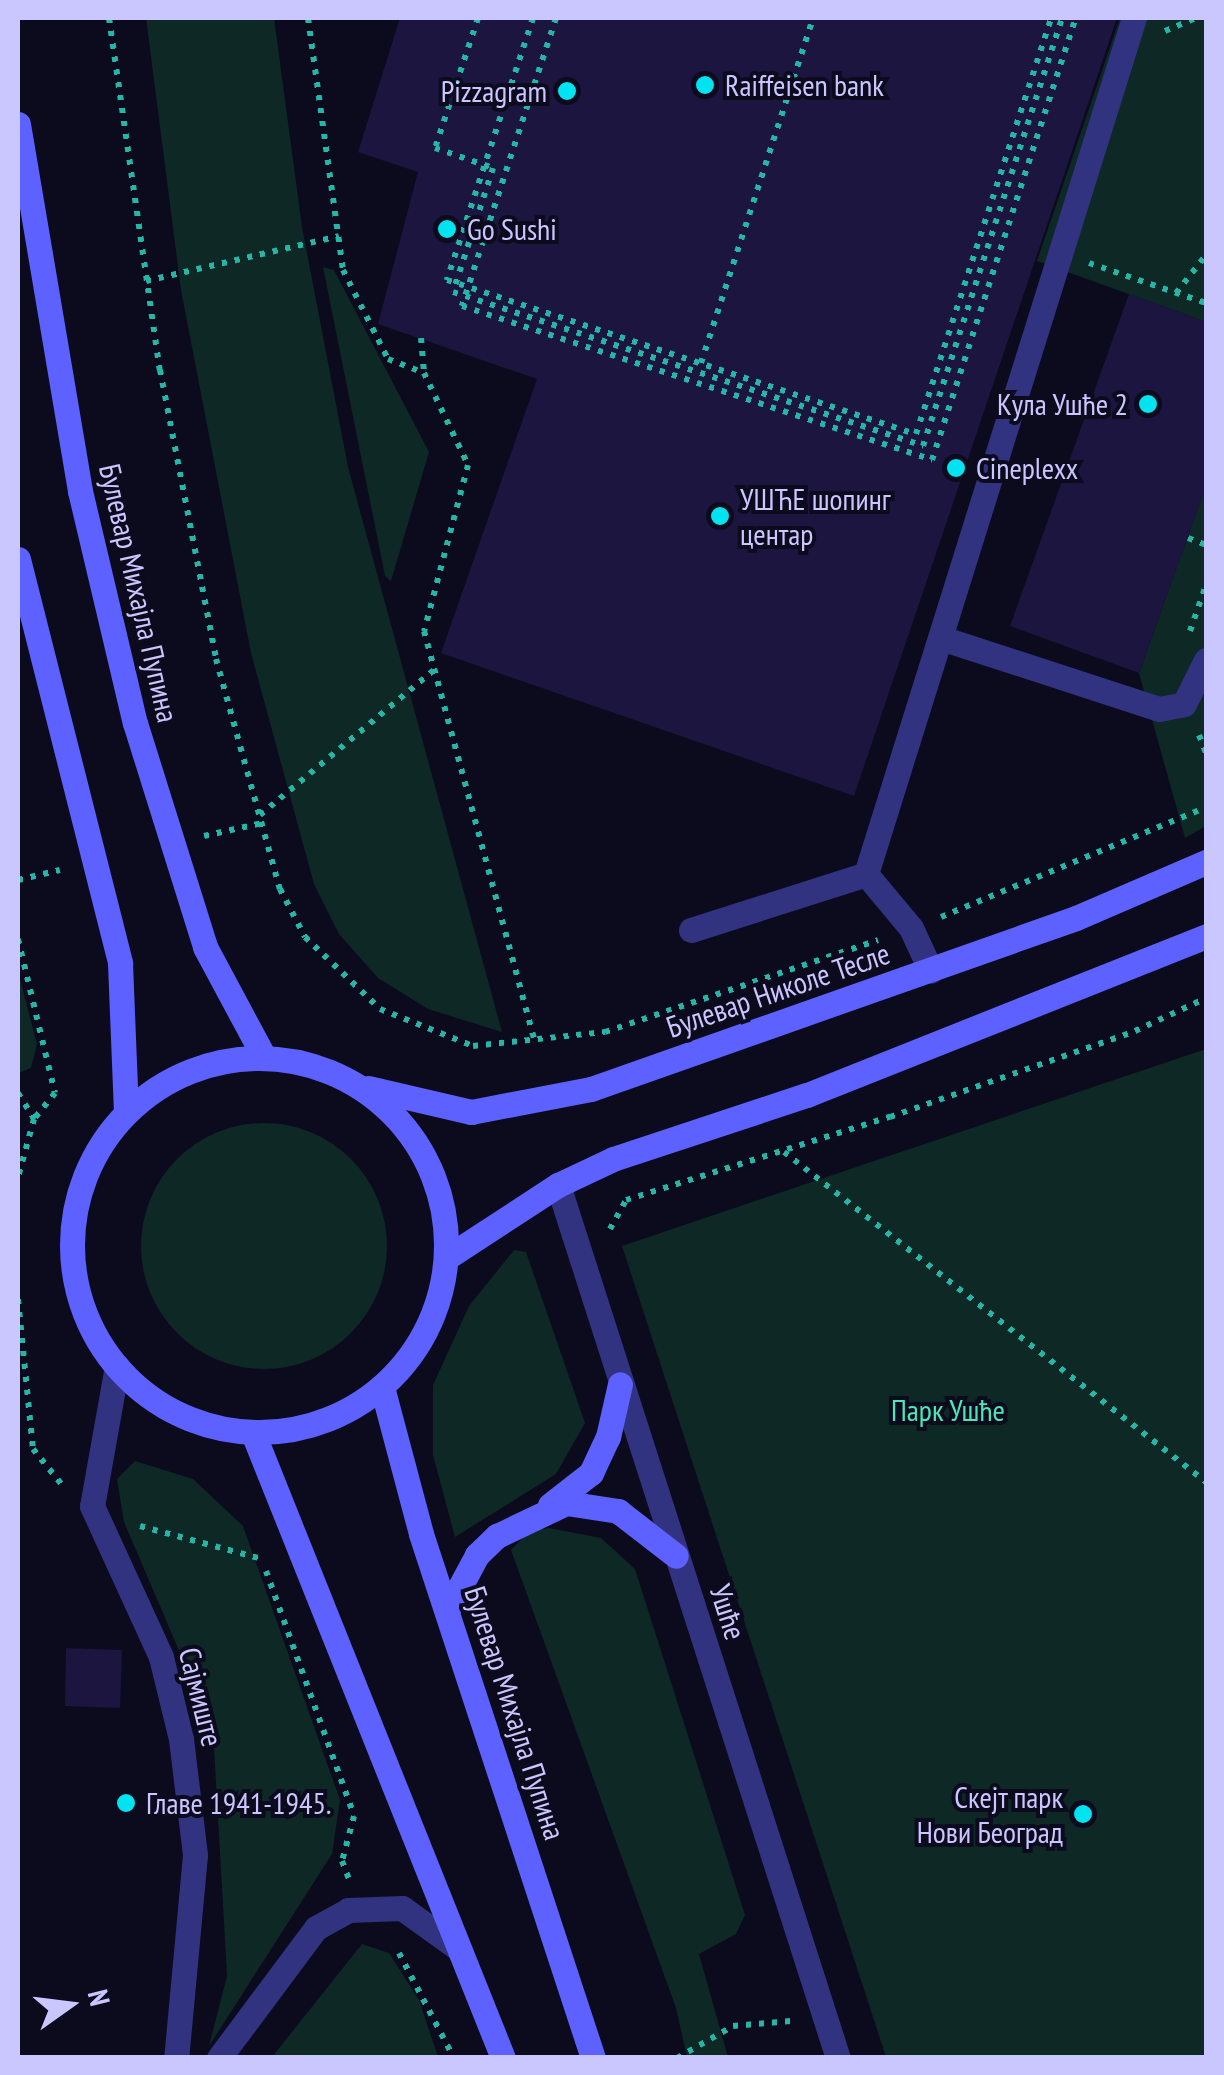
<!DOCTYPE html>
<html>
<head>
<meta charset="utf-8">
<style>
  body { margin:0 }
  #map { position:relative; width:1224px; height:2075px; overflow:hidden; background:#0c0a1d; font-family:"PT Sans Narrow",sans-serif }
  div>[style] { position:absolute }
  .green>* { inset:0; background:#0d2825 }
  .round { border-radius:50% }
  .building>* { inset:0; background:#1b153f }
  .path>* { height:6px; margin-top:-3px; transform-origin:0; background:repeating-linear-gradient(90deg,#24b6a6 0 5px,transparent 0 13px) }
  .lane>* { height:25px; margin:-12.5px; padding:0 12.5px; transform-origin:12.5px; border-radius:12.5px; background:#313280 }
  .street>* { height:25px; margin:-12.5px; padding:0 12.5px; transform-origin:12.5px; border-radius:12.5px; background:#313280 }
  .secondary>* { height:25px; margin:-12.5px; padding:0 12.5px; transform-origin:12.5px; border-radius:12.5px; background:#5d61ff }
  .secondary>.ring { margin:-12.5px; padding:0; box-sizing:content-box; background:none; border:25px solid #5d61ff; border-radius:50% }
  .dots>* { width:28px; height:28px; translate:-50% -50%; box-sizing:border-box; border:5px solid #0c0a1d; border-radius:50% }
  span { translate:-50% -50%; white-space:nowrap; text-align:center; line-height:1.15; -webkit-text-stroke:8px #0c0a1d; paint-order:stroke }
  .poi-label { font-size:30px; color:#cac6ff }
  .left { translate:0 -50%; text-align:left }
  .right { translate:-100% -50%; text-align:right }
  .street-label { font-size:30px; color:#cac6ff }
  .park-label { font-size:30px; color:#4ae7b9 }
  .frame { position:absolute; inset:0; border:20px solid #cac6ff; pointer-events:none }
  .north { position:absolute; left:20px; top:1955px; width:100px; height:100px; -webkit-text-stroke:8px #0c0a1d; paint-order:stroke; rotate:76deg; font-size:28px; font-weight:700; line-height:40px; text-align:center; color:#cac6ff }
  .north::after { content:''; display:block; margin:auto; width:35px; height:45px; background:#cac6ff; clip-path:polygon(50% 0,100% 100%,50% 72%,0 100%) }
</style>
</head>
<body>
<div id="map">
  <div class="green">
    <i style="clip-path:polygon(146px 18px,274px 18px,302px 227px,348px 467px,502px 1032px,428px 1009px,378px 978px,339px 934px,314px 884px,251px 653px,181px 290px)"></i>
    <i style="clip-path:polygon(1120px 18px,1206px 18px,1206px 322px,1037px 261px)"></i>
    <i style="clip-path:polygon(323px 267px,334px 270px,429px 452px,391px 581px,385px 576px)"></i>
    <i style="clip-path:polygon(1206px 485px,1206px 826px,1185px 838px,1139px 673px)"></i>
    <i style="clip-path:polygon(18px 971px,37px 1044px,31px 1068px,18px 1073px)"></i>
    <i style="clip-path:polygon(1206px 1049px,1206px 2057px,886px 2057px,622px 1246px)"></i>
    <i class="round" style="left:141px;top:1123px;width:246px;height:246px"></i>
    <i style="clip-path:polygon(514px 1250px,526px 1252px,585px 1423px,556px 1474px,455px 1537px,433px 1455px,433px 1385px,469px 1306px)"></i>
    <i style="clip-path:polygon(135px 1461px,193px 1479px,243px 1526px,340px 1800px,332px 1854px,209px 2046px,227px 1976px,213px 1730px,124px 1522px,117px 1479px)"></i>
    <i style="clip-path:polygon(549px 1528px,601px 1538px,635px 1569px,745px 1915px,736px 1934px,699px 1954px,728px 2057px,687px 2057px,676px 2008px,511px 1550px,529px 1531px)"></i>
    <i style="clip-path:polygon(362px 1944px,389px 1953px,419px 2000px,438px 2057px,272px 2057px)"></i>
  </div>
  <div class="building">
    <i style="clip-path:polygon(400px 18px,1117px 18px,854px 796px,441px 653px,537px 379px,378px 324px,418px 172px,358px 152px)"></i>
    <i style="clip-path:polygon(1129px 294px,1206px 322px,1206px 486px,1139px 673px,1010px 626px)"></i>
    <i style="clip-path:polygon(66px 1648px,122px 1650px,120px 1708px,65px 1706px)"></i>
  </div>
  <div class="path">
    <i style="left:109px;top:18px;width:356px;rotate:81.8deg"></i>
    <i style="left:160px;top:370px;width:294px;rotate:79deg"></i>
    <i style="left:216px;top:659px;width:239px;rotate:74.5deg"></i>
    <i style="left:280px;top:889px;width:54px;rotate:62.5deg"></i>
    <i style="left:305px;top:937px;width:104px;rotate:43.8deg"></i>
    <i style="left:380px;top:1009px;width:100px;rotate:21.7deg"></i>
    <i style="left:473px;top:1046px;width:133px;rotate:-6.1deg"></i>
    <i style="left:605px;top:1032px;width:288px;rotate:-18.6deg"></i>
    <i style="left:308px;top:18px;width:254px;rotate:82.1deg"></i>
    <i style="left:343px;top:270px;width:100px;rotate:63.2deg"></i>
    <i style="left:388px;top:359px;width:39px;rotate:21deg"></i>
    <i style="left:478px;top:18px;width:137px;rotate:108.3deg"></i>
    <i style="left:435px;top:148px;width:61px;rotate:19deg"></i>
    <i style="left:493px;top:168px;width:130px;rotate:107.9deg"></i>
    <i style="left:453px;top:292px;width:495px;rotate:18.1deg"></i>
    <i style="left:923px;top:446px;width:450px;rotate:-72deg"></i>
    <i style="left:533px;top:18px;width:276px;rotate:108.2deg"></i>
    <i style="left:447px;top:280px;width:494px;rotate:18.2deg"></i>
    <i style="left:916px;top:434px;width:437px;rotate:-72deg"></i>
    <i style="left:556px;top:18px;width:303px;rotate:108.1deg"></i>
    <i style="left:462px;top:306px;width:495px;rotate:18.1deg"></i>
    <i style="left:932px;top:460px;width:465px;rotate:-72deg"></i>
    <i style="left:1165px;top:31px;width:34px;rotate:-23deg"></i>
    <i style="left:1089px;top:263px;width:124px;rotate:18.9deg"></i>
    <i style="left:146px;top:281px;width:198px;rotate:-13.1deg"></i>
    <i style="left:1176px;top:293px;width:48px;rotate:-51.7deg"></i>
    <i style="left:421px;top:338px;width:35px;rotate:85deg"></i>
    <i style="left:424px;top:373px;width:102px;rotate:64.4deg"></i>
    <i style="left:468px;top:465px;width:172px;rotate:104.8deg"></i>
    <i style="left:424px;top:631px;width:426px;rotate:74.9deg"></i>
    <i style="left:701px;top:363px;width:363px;rotate:-72deg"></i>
    <i style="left:1188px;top:538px;width:19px;rotate:21deg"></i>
    <i style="left:1190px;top:631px;width:49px;rotate:-70.8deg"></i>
    <i style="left:1199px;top:735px;width:19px;rotate:69deg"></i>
    <i style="left:260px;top:815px;width:228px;rotate:-39.8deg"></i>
    <i style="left:204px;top:836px;width:59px;rotate:-12.6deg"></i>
    <i style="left:18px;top:880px;width:43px;rotate:-13.4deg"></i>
    <i style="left:941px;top:917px;width:287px;rotate:-22.5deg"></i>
    <i style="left:18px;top:939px;width:158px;rotate:76.5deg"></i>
    <i style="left:55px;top:1093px;width:33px;rotate:129deg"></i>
    <i style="left:34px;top:1119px;width:60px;rotate:105.4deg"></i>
    <i style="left:18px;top:1093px;width:31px;rotate:58deg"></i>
    <i style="left:784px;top:1152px;width:536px;rotate:38.03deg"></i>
    <i style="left:610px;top:1229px;width:33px;rotate:-61deg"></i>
    <i style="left:626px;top:1200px;width:277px;rotate:-17.5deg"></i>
    <i style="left:890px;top:1117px;width:260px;rotate:-19.3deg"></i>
    <i style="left:1135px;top:1031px;width:78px;rotate:-24.9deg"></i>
    <i style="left:18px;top:1299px;width:151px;rotate:84.3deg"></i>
    <i style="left:33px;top:1449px;width:48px;rotate:51deg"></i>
    <i style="left:140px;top:1526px;width:126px;rotate:15.1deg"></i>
    <i style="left:266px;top:1571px;width:260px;rotate:70.2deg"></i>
    <i style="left:354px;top:1816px;width:47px;rotate:104.9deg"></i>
    <i style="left:342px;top:1861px;width:19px;rotate:69deg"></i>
    <i style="left:399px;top:1953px;width:119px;rotate:62.4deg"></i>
    <i style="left:677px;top:2058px;width:64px;rotate:-29.7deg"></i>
    <i style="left:733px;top:2026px;width:58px;rotate:-4.9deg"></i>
  </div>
  <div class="lane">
    <i style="left:941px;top:638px;width:229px;rotate:18deg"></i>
    <i style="left:1159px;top:709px;width:25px;rotate:-11deg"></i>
    <i style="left:1184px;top:704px;width:49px;rotate:-63.4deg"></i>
    <i style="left:866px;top:874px;width:897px;rotate:-72.62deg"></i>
    <i style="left:691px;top:930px;width:184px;rotate:-17.7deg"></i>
    <i style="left:866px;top:874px;width:70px;rotate:50.2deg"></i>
    <i style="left:911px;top:928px;width:47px;rotate:65.1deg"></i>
  </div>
  <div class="street">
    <i style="left:558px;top:1185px;width:917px;rotate:72.22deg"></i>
    <i style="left:117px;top:1366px;width:142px;rotate:100.1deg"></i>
    <i style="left:92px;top:1506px;width:166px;rotate:65.4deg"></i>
    <i style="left:161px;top:1657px;width:84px;rotate:76.3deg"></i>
    <i style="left:181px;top:1739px;width:117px;rotate:83.1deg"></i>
    <i style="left:195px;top:1855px;width:204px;rotate:95.3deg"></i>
    <i style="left:219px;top:2058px;width:162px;rotate:-53.3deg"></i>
    <i style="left:316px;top:1928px;width:37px;rotate:-29deg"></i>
    <i style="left:348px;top:1910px;width:54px;rotate:-2.1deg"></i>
    <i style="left:402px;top:1908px;width:70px;rotate:35.7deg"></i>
  </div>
  <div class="secondary">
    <i style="left:18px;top:124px;width:372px;rotate:80.4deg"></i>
    <i style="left:80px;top:491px;width:238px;rotate:76.7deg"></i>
    <i style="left:135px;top:723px;width:235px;rotate:72.6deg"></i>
    <i style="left:205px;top:947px;width:125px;rotate:61.8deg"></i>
    <i style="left:18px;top:559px;width:417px;rotate:75.8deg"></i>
    <i style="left:120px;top:963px;width:149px;rotate:87.7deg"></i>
    <i class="ring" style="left:72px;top:1058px;width:349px;height:349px"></i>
    <i style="left:368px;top:1088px;width:106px;rotate:13.1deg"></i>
    <i style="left:471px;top:1112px;width:122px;rotate:-10.9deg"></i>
    <i style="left:591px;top:1089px;width:514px;rotate:-19.42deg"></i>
    <i style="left:1076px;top:918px;width:142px;rotate:-23.3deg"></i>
    <i style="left:446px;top:1258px;width:134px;rotate:-33.1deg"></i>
    <i style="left:558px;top:1185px;width:61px;rotate:-25.3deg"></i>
    <i style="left:613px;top:1159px;width:204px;rotate:-18.3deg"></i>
    <i style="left:807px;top:1095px;width:430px;rotate:-21.7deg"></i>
    <i style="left:382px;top:1387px;width:152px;rotate:75.1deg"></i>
    <i style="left:421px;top:1534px;width:552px;rotate:71.83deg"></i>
    <i style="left:253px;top:1433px;width:673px;rotate:68.2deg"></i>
    <i style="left:550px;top:1505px;width:52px;rotate:-38deg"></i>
    <i style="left:591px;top:1473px;width:40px;rotate:-65deg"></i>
    <i style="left:608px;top:1437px;width:54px;rotate:-77.2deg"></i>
    <i style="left:447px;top:1611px;width:64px;rotate:-61.8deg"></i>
    <i style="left:477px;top:1555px;width:28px;rotate:-44deg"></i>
    <i style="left:497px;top:1536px;width:76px;rotate:-25.6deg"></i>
    <i style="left:566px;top:1503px;width:53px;rotate:8.7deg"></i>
    <i style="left:618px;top:1511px;width:73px;rotate:37.8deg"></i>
  </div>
  <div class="dots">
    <i style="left:705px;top:85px;background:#00e4f1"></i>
    <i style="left:567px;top:91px;background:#00e4f1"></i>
    <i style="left:447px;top:229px;background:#00e4f1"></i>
    <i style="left:1148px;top:404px;background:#00e4f1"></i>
    <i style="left:956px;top:468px;background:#00e4f1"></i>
    <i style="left:720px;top:516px;background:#00e4f1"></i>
    <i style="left:126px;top:1803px;background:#00e4f1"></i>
    <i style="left:1083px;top:1814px;background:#00e4f1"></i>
  </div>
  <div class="poi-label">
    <span class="left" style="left:725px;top:85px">Raiffeisen bank</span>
    <span class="right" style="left:547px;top:91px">Pizzagram</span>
    <span class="left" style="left:467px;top:229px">Go Sushi</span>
    <span class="right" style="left:1128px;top:404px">Кула Ушће 2</span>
    <span class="left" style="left:976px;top:468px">Cineplexx</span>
    <span class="left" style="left:740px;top:516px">УШЋЕ шопинг<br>центар</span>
    <span class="right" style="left:1063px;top:1814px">Скејт парк<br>Нови Београд</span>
    <span class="left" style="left:146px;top:1803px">Главе 1941-1945.</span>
  </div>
  <div class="street-label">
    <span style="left:139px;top:593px;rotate:77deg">Булевар Михајла Пупина</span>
    <span style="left:778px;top:990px;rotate:-19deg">Булевар Николе Тесле</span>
    <span style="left:728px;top:1612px;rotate:72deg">Ушће</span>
    <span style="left:201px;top:1697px;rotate:76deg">Сајмиште</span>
    <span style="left:515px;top:1713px;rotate:72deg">Булевар Михајла Пупина</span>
  </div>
  <div class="park-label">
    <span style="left:948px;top:1410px">Парк Ушће</span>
  </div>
  <div class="frame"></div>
  <div class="north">N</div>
</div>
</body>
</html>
